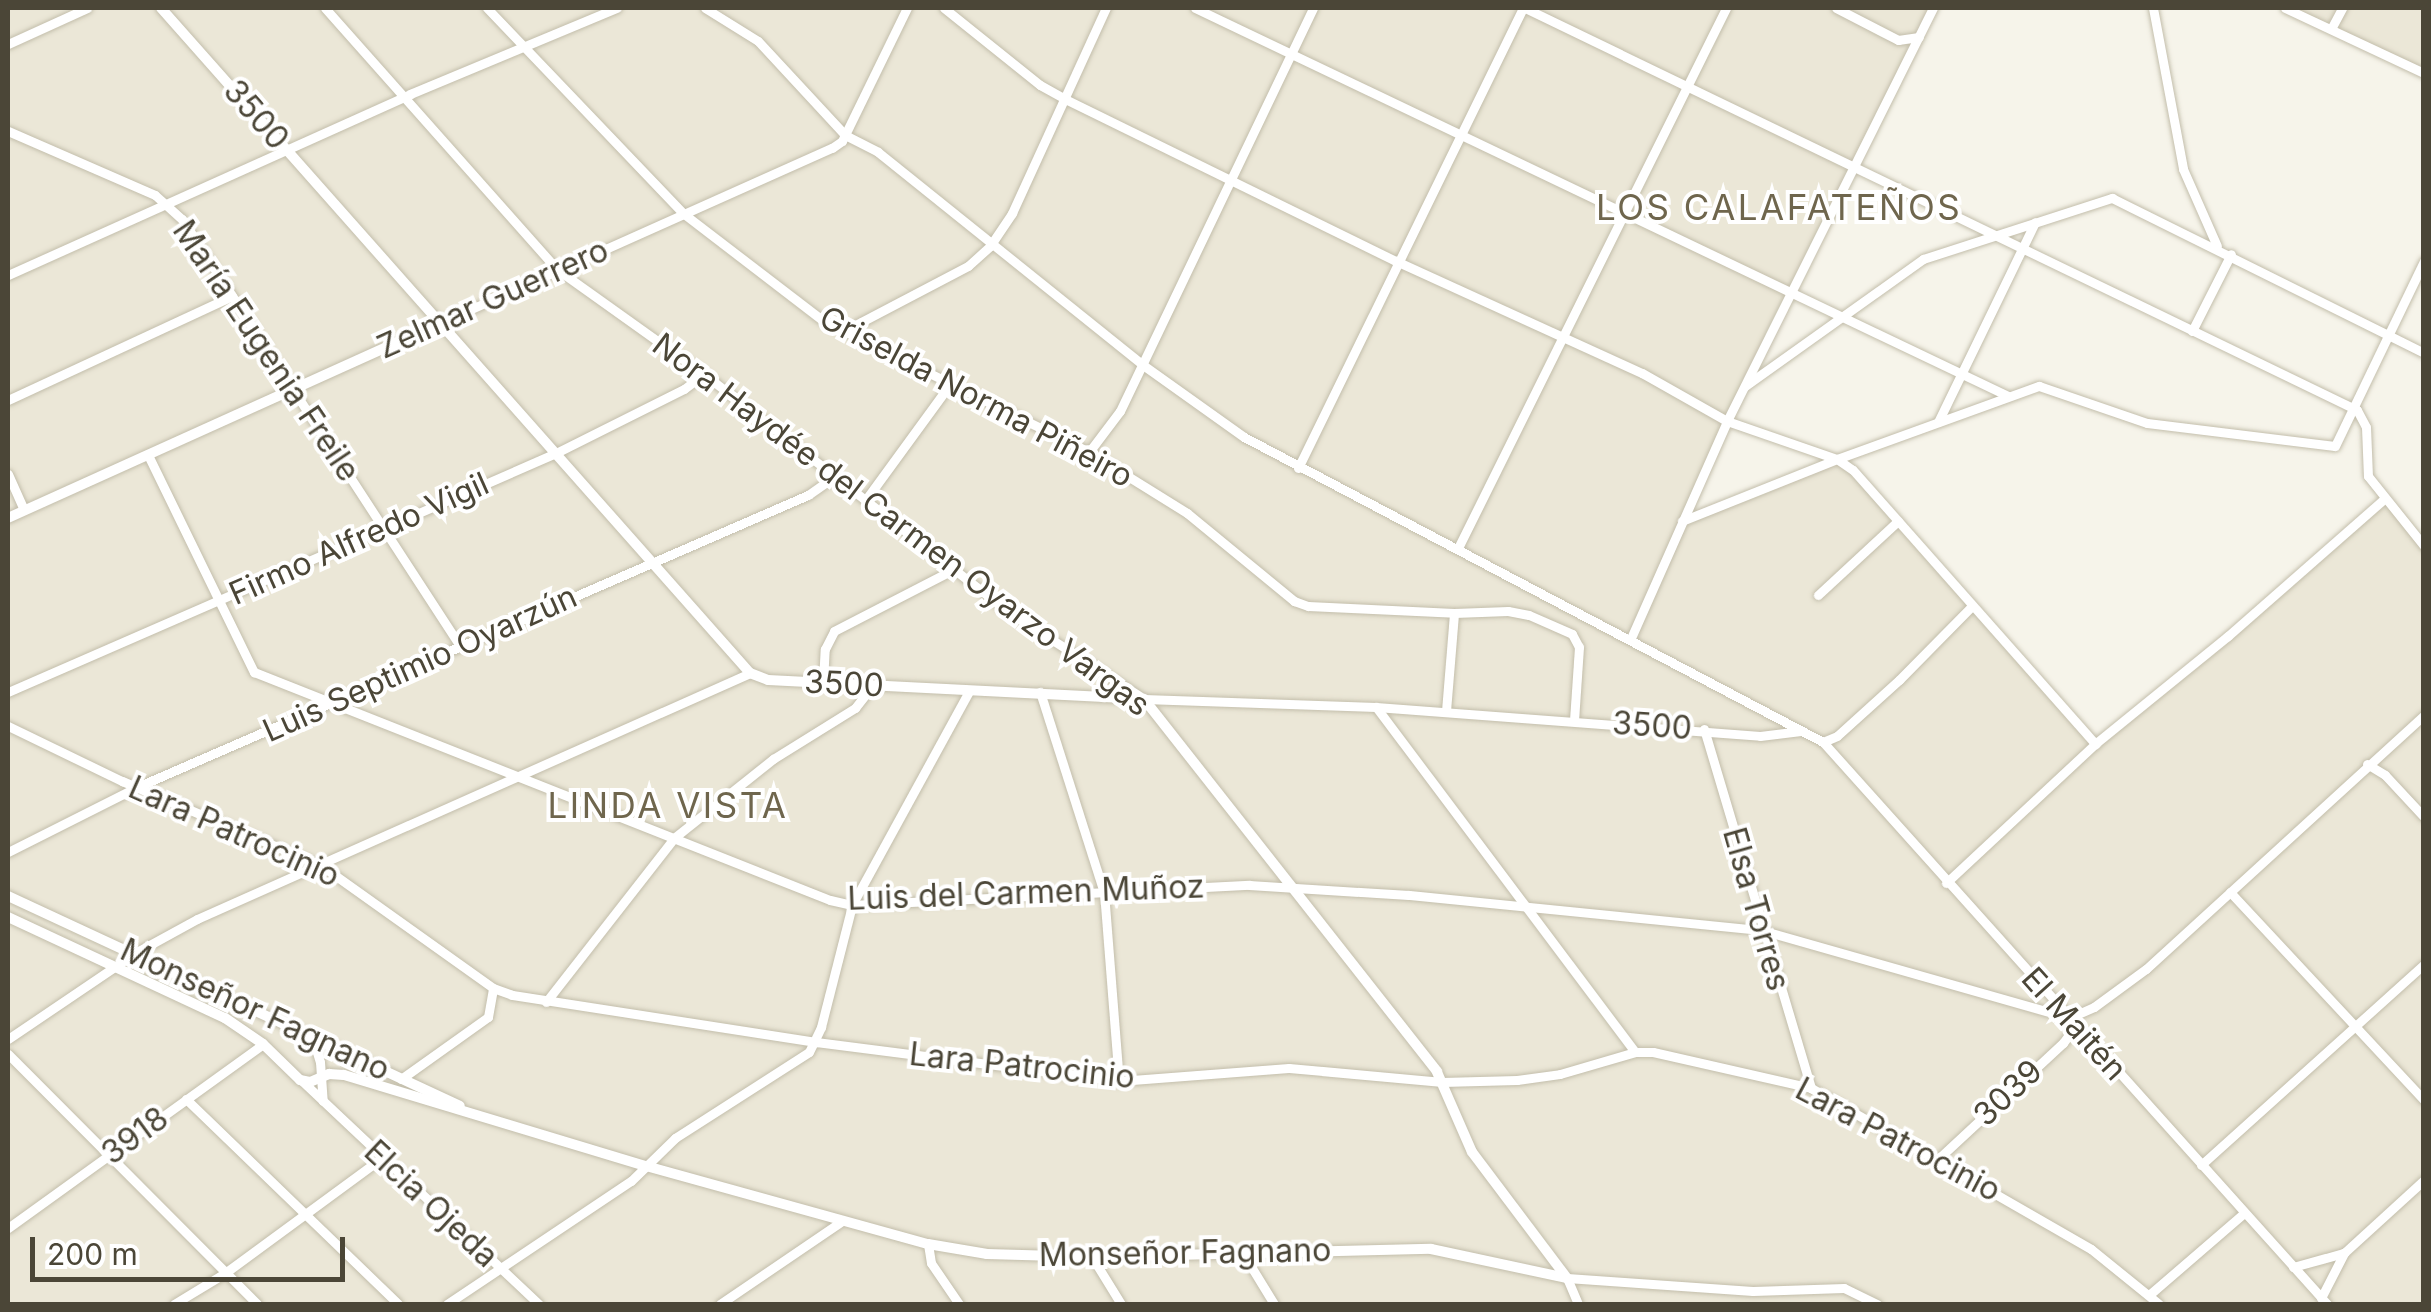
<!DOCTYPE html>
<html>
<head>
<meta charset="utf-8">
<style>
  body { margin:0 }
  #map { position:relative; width:2431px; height:1312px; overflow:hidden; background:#f6f4ea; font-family:Inter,sans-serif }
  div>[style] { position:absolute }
  .residential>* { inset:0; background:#ebe7d7 }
  .roads { filter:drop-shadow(0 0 2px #c3beab) drop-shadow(0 0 2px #c3beab) }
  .minor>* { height:9px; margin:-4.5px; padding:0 4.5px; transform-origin:4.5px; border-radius:4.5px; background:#fff }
  .tertiary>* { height:10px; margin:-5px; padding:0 5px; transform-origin:5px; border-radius:5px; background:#fff }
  span { translate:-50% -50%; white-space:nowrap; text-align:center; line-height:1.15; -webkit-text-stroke:8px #fff; paint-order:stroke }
  .street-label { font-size:32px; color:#4b4637 }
  .neighbourhood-label { font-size:35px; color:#6f664d; letter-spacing:2.5px }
  .frame { position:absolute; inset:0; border:10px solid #4b4637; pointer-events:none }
  .scale { position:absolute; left:30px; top:1237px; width:315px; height:45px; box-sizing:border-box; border:5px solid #4b4637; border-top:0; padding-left:12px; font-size:30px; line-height:35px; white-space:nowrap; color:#4b4637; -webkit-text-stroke:8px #fff; paint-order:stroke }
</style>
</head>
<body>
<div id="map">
  <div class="residential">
    <i style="clip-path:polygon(8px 8px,1932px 8px,1682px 520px,1837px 459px,2095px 744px,2383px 500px,2423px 546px,2423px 1304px,8px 1304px)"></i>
    <i style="clip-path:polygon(2285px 8px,2423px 8px,2423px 73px)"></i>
  </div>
  <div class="roads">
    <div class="minor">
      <i style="left:325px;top:8px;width:351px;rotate:48.4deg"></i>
      <i style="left:558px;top:270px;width:179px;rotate:35.5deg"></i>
      <i style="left:704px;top:374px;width:387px;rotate:38deg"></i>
      <i style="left:1009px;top:612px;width:161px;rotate:32.8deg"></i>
      <i style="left:1144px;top:699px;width:232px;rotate:2deg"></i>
      <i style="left:1376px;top:707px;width:385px;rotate:4.3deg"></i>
      <i style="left:1760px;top:736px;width:41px;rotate:-7deg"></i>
      <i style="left:487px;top:8px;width:285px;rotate:46.3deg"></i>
      <i style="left:684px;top:214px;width:174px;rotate:37.5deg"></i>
      <i style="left:822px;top:320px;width:298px;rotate:26.3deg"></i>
      <i style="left:1089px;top:452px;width:115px;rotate:31.9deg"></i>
      <i style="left:1187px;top:513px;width:139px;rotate:39.4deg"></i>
      <i style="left:1294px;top:601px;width:15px;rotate:20deg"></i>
      <i style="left:1308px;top:606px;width:146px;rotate:2.7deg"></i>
      <i style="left:1454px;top:613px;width:54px;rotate:-2.1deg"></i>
      <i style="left:1508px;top:611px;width:21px;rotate:11deg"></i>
      <i style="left:1529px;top:615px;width:47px;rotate:23.8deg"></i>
      <i style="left:1572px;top:634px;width:15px;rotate:62deg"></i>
      <i style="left:1579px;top:647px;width:73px;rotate:93.9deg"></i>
      <i style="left:705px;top:8px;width:62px;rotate:31.9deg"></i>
      <i style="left:758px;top:41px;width:128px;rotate:47.2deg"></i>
      <i style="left:845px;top:135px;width:37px;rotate:27deg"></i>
      <i style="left:878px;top:152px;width:340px;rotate:38.8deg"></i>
      <i style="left:1143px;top:365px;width:124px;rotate:35.5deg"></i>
      <i style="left:1244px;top:437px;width:654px;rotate:27.78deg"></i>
      <i style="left:1823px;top:742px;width:755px;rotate:48.11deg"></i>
      <i style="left:944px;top:8px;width:123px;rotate:38.7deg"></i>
      <i style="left:1040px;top:85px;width:26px;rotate:29deg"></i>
      <i style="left:1063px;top:98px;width:371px;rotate:26.1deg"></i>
      <i style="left:1396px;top:261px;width:270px;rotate:24.5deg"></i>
      <i style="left:1642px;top:373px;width:98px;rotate:29.5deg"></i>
      <i style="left:1727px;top:421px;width:116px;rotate:19.1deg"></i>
      <i style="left:1837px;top:459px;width:19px;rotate:35deg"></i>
      <i style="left:1853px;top:470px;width:366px;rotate:48.5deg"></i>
      <i style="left:1195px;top:8px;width:901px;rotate:25.51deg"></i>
      <i style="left:1525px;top:8px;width:924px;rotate:25.79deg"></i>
      <i style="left:2357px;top:410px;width:19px;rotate:62deg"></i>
      <i style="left:2366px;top:427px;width:49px;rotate:87.7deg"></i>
      <i style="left:2368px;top:476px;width:90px;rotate:51.3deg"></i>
      <i style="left:1836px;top:8px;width:70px;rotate:27.3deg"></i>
      <i style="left:1898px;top:40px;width:21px;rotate:-8deg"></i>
      <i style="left:2153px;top:8px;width:164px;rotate:79.4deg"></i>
      <i style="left:2183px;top:169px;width:84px;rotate:66.2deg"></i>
      <i style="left:2285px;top:8px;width:153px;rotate:25.1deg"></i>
      <i style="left:2331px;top:29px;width:24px;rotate:-62deg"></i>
      <i style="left:8px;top:44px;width:87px;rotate:-24.5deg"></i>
      <i style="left:8px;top:131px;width:160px;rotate:23.5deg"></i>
      <i style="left:155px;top:195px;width:36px;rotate:42deg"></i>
      <i style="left:182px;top:219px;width:510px;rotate:56.93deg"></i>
      <i style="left:8px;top:275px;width:441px;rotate:-24.2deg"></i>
      <i style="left:410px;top:94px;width:224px;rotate:-22.6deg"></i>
      <i style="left:440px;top:323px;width:429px;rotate:-24.1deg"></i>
      <i style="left:832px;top:148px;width:12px;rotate:-35deg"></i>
      <i style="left:842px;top:141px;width:148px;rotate:-64deg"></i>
      <i style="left:844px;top:331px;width:140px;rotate:-27.7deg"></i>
      <i style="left:968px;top:266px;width:30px;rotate:-42deg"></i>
      <i style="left:990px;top:246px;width:40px;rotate:-56deg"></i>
      <i style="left:1012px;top:213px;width:226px;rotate:-65.4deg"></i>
      <i style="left:2192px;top:331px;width:86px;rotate:-63.1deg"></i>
      <i style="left:1745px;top:386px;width:219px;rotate:-35.5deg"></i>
      <i style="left:1923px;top:259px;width:199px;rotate:-17.9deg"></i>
      <i style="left:2112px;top:198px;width:348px;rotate:26.4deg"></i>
      <i style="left:8px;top:400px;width:247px;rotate:-24.9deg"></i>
      <i style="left:1938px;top:422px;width:222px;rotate:-64.1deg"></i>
      <i style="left:1089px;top:452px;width:51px;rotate:-52.9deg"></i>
      <i style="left:1120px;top:411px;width:447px;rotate:-64.4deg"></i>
      <i style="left:148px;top:455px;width:242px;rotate:64deg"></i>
      <i style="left:254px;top:672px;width:619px;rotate:21.6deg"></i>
      <i style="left:830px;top:900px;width:23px;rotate:13deg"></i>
      <i style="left:852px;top:905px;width:398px;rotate:-2.9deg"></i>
      <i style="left:1249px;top:885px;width:160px;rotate:3.6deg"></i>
      <i style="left:1409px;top:895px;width:354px;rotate:5.7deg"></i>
      <i style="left:1761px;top:930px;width:320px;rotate:15.9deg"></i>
      <i style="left:2069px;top:1018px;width:27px;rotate:-24deg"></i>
      <i style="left:2094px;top:1007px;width:64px;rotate:-36.2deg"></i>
      <i style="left:2146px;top:969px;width:377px;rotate:-42.4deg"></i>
      <i style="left:1298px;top:468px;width:512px;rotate:-63.94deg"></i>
      <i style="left:8px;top:474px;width:39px;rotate:66deg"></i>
      <i style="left:867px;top:498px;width:142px;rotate:-53.9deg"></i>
      <i style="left:1682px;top:521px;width:167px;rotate:-21.8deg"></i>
      <i style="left:1837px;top:459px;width:215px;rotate:-19.9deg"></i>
      <i style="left:2039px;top:386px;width:114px;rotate:18.9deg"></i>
      <i style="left:2147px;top:423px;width:189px;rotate:7deg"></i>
      <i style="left:2335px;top:446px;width:205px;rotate:-64.3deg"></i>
      <i style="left:1458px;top:548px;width:603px;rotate:-63.6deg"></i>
      <i style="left:1818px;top:595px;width:109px;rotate:-42.8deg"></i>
      <i style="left:1631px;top:638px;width:237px;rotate:-66.1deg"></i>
      <i style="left:1727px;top:421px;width:462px;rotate:-63.5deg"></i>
      <i style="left:823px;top:682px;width:33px;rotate:-87deg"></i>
      <i style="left:825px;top:649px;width:20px;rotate:-63deg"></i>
      <i style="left:834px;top:631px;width:137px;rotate:-27.3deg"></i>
      <i style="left:8px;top:692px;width:598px;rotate:-23.56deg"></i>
      <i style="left:556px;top:453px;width:143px;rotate:-26.6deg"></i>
      <i style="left:684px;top:389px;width:25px;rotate:-37deg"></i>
      <i style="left:1040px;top:692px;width:210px;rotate:72.3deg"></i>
      <i style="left:1104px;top:892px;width:190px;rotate:85.5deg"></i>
      <i style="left:1376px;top:707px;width:431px;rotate:53.1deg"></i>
      <i style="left:1446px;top:711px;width:98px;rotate:-85.3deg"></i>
      <i style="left:8px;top:726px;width:127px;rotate:25.8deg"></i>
      <i style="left:122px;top:781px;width:217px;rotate:23deg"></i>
      <i style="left:322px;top:866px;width:210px;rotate:35.5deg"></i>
      <i style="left:493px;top:988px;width:20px;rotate:20deg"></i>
      <i style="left:512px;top:995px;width:308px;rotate:8.8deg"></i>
      <i style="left:816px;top:1042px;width:305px;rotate:7.3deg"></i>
      <i style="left:1119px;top:1081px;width:170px;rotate:-4.4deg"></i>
      <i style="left:1289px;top:1068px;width:154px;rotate:5.2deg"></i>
      <i style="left:1442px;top:1082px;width:75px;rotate:-1.5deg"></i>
      <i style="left:1517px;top:1080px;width:43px;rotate:-7.9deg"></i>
      <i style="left:1560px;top:1074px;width:78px;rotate:-16.3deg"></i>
      <i style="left:1635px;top:1052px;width:18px"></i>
      <i style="left:1653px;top:1052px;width:162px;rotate:12.8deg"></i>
      <i style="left:1811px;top:1088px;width:323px;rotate:29.9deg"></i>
      <i style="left:2091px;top:1249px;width:87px;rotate:39deg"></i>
      <i style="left:1704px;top:729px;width:375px;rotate:73.4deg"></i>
      <i style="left:1823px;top:742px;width:15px;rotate:-23deg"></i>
      <i style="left:1837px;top:736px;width:84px;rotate:-42.1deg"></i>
      <i style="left:1899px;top:680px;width:103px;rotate:-45.4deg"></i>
      <i style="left:2367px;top:764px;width:21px;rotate:31deg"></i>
      <i style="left:2385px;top:775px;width:57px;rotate:47.1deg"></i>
      <i style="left:8px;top:852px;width:144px;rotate:-26.7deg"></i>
      <i style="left:137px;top:787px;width:732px;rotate:-23.52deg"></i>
      <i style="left:808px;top:495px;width:29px;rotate:-35deg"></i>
      <i style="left:1946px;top:883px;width:204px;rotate:-43deg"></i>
      <i style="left:2095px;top:744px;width:171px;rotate:-39.1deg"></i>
      <i style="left:2228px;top:636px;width:206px;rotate:-41.3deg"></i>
      <i style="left:2230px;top:892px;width:284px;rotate:47deg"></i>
      <i style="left:546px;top:1002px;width:208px;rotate:-52deg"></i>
      <i style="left:674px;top:838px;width:127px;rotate:-38.6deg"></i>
      <i style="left:773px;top:759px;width:97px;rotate:-31.9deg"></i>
      <i style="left:855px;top:708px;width:29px;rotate:-52deg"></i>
      <i style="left:312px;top:1036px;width:27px;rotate:73deg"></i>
      <i style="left:320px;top:1062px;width:39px;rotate:86deg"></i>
      <i style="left:8px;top:1039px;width:153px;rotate:-34.1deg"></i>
      <i style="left:135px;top:953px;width:71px;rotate:-28.7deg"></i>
      <i style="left:197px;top:919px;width:605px;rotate:-23.98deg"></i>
      <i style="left:8px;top:1054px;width:353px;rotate:45.1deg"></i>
      <i style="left:401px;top:1079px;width:107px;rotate:-35.5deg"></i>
      <i style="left:488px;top:1017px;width:29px;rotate:-80deg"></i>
      <i style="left:301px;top:1080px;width:327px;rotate:43.3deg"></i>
      <i style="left:186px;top:1099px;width:295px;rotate:44deg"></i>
      <i style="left:1938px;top:1159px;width:171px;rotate:-42.9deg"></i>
      <i style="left:2063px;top:1043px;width:22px;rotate:-54deg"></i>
      <i style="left:2201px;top:1165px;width:300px;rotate:-42deg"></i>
      <i style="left:8px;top:1228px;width:314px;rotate:-35.8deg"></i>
      <i style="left:928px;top:1244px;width:19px;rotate:81deg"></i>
      <i style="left:931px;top:1263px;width:50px;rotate:55.7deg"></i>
      <i style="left:1244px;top:1255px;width:57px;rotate:58.5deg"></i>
      <i style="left:1092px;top:1257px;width:55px;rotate:58.3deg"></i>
      <i style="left:2293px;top:1267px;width:53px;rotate:-15.4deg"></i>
      <i style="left:1567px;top:1278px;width:186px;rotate:4deg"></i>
      <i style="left:1753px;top:1291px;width:91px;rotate:-1.9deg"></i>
      <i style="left:1844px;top:1288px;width:37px;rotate:26deg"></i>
      <i style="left:1567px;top:1278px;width:28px;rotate:67deg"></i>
      <i style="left:2149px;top:1295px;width:125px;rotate:-40.8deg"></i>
      <i style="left:2321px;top:1298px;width:51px;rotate:-62.9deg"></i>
      <i style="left:2344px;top:1253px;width:108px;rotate:-42.4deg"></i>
      <i style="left:174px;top:1304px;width:60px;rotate:-31.3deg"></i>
      <i style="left:225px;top:1273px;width:192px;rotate:-36.3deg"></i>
      <i style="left:447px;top:1304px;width:221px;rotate:-33.8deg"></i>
      <i style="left:631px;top:1181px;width:62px;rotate:-44.3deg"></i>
      <i style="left:675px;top:1138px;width:159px;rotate:-32.7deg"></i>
      <i style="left:809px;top:1052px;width:28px;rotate:-64deg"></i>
      <i style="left:821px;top:1027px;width:126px;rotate:-75.7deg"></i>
      <i style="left:852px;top:905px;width:244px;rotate:-61.3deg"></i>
      <i style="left:720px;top:1304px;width:148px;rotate:-34.2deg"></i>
    </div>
    <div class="tertiary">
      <i style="left:161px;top:8px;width:888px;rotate:48.47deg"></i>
      <i style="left:750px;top:673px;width:19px;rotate:21deg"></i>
      <i style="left:768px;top:680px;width:376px;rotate:2.9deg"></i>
      <i style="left:1144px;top:699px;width:474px;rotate:51.8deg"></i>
      <i style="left:1437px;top:1072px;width:87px;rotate:66.4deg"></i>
      <i style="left:1472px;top:1152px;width:158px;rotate:53deg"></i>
      <i style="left:8px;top:518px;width:474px;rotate:-24.3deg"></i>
      <i style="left:8px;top:896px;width:498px;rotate:24.9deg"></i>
      <i style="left:8px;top:917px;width:239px;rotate:25deg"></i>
      <i style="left:225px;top:1018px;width:46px;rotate:34.4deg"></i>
      <i style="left:263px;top:1044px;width:52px;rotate:44.2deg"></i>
      <i style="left:300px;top:1080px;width:10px;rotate:11deg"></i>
      <i style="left:310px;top:1082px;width:21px;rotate:-23deg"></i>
      <i style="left:329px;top:1074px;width:15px;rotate:4deg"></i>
      <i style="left:344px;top:1075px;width:315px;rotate:16.8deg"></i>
      <i style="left:646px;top:1166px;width:293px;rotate:15.5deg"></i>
      <i style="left:928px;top:1244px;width:60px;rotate:9.6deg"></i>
      <i style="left:987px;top:1254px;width:105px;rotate:1.6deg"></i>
      <i style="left:1092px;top:1257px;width:339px;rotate:-1.4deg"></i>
      <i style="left:1431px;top:1249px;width:138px;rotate:12.1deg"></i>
    </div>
  </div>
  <div class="street-label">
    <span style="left:256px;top:115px;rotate:49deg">3500</span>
    <span style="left:493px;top:299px;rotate:-24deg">Zelmar Guerrero</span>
    <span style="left:266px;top:351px;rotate:56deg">María Eugenia Freile</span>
    <span style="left:976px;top:397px;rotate:28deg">Griselda Norma Piñeiro</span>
    <span style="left:901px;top:525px;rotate:37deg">Nora Haydée del Carmen Oyarzo Vargas</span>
    <span style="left:359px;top:539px;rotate:-24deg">Firmo Alfredo Vigil</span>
    <span style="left:420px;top:664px;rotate:-24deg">Luis Septimio Oyarzún</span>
    <span style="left:844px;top:684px;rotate:3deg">3500</span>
    <span style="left:1652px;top:726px;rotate:4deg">3500</span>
    <span style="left:234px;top:832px;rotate:24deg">Lara Patrocinio</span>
    <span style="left:1026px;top:893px;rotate:-2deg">Luis del Carmen Muñoz</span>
    <span style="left:1756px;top:909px;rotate:74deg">Elsa Torres</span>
    <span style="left:255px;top:1010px;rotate:25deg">Monseñor Fagnano</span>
    <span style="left:2074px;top:1024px;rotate:48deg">El Maitén</span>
    <span style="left:1022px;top:1066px;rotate:6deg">Lara Patrocinio</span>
    <span style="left:2008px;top:1093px;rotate:-43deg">3039</span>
    <span style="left:135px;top:1136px;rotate:-36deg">3918</span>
    <span style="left:1898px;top:1140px;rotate:28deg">Lara Patrocinio</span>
    <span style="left:431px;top:1204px;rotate:43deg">Elcia Ojeda</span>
    <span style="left:1185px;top:1253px;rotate:-1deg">Monseñor Fagnano</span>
  </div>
  <div class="neighbourhood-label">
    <span style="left:1779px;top:207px">LOS CALAFATEÑOS</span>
    <span style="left:668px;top:805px">LINDA VISTA</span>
  </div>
  <div class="frame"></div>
  <div class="scale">200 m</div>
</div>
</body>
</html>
